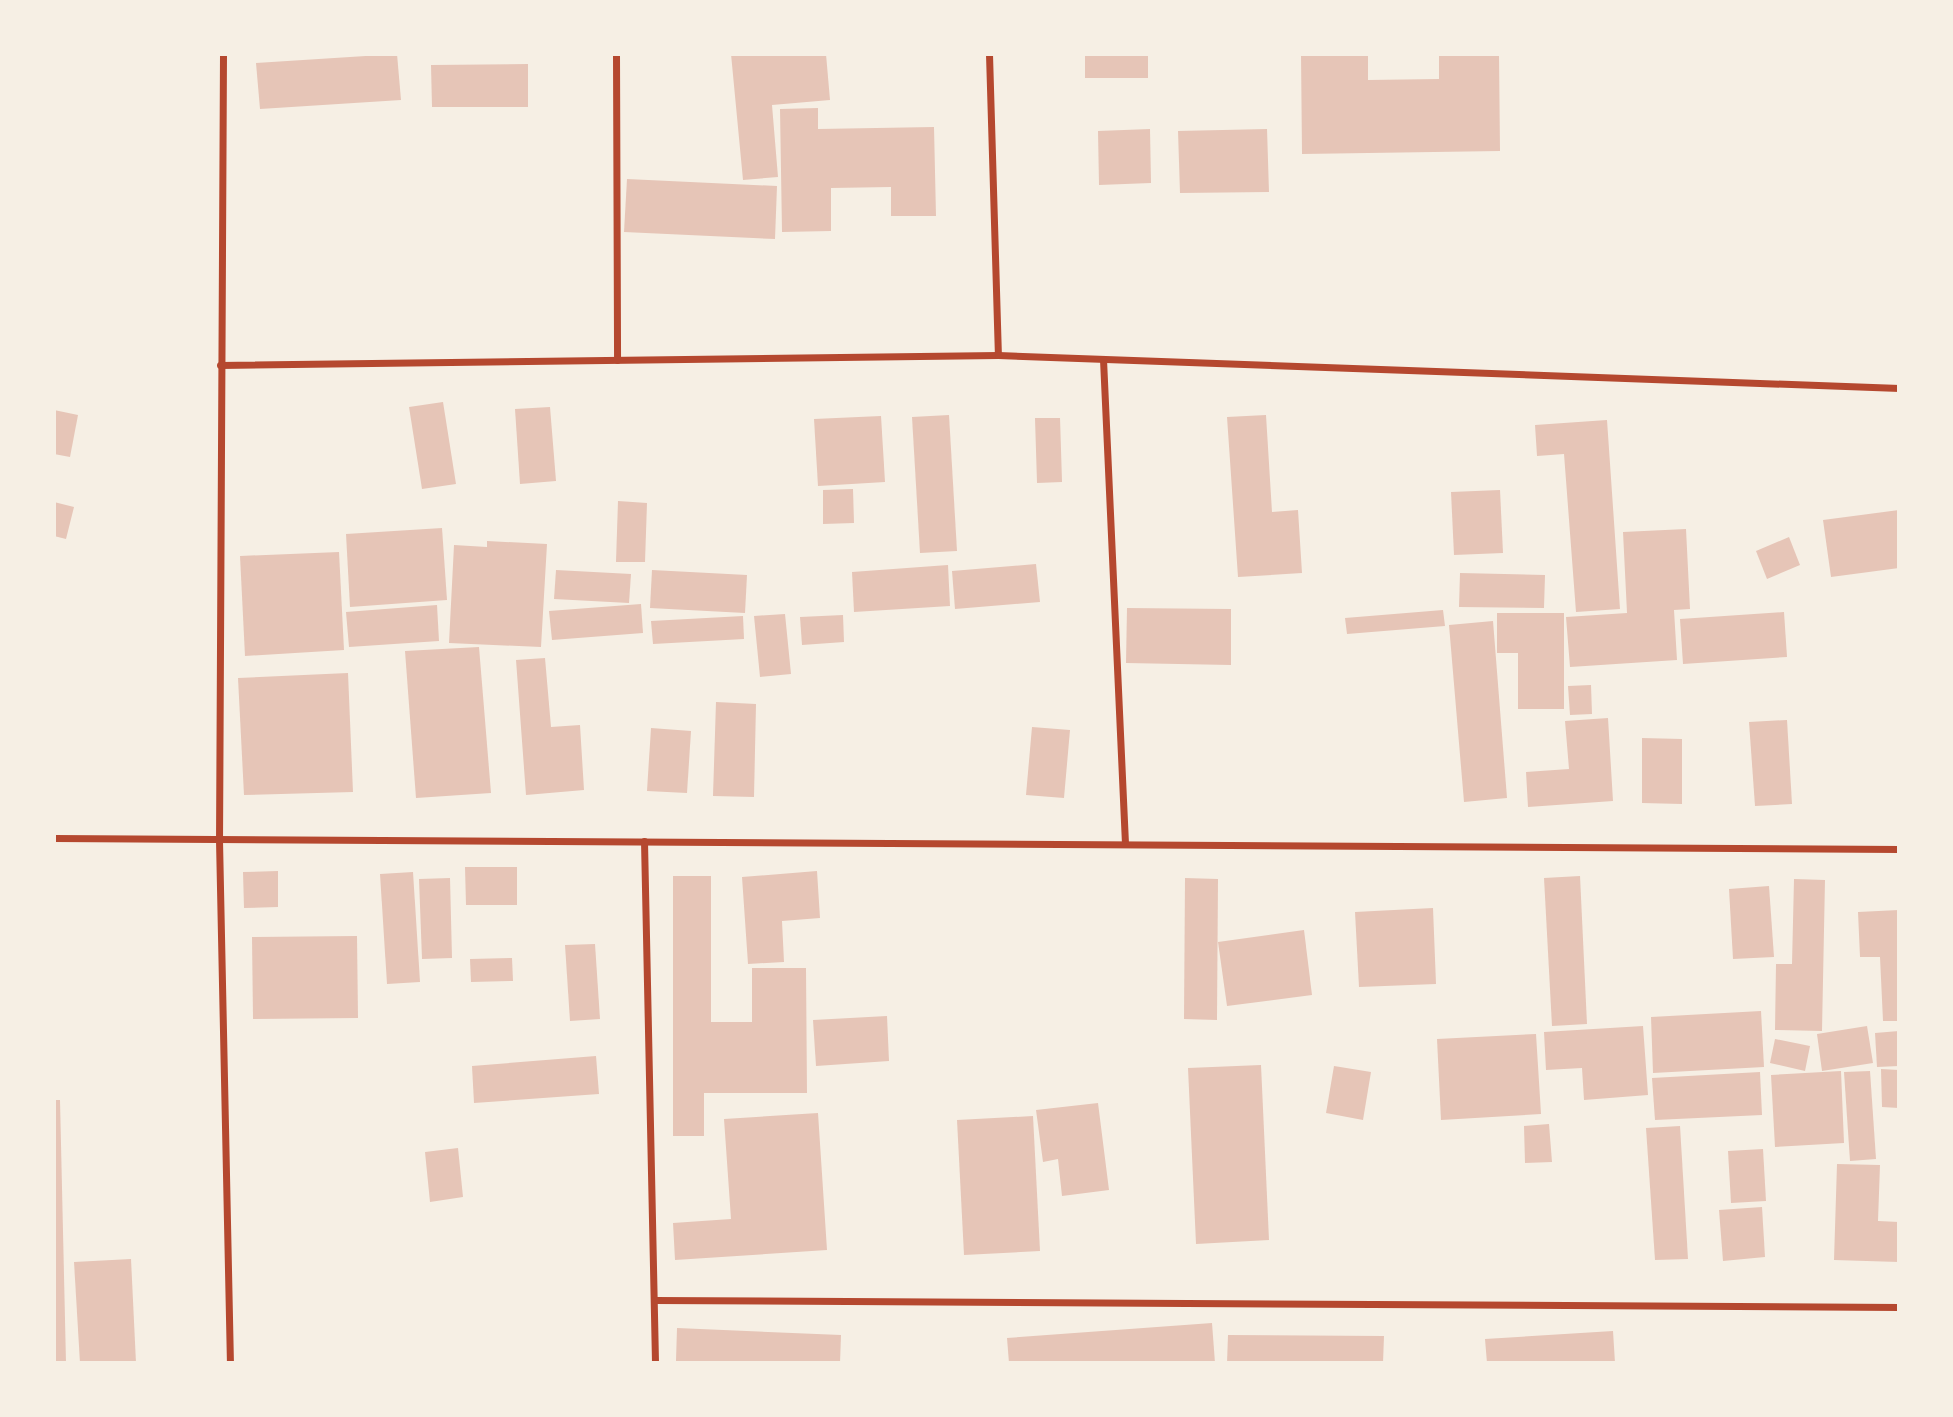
<!DOCTYPE html>
<html>
<head>
<meta charset="utf-8">
<style>
  body { margin:0 }
  #map { position:relative; width:1953px; height:1417px; overflow:hidden; background:#f6efe4; font-family:"Titillium Web",sans-serif }
  div>[style] { position:absolute }
  .building>* { inset:0; background:#e6c5b7 }
  .minor>* { height:7px; margin:-3.5px; padding:0 3.5px; transform-origin:3.5px; border-radius:3.5px; background:#b5482f }
  span { translate:-50% -50%; white-space:nowrap; text-align:center; line-height:1.15; -webkit-text-stroke:5px #f6efe4; paint-order:stroke }
  .frame { position:absolute; inset:0; border:56px solid #f6efe4; pointer-events:none }
</style>
</head>
<body>
<div id="map">
  <div class="building">
    <i style="clip-path:polygon(397px 54px,401px 100px,260px 109px,256px 63px)"></i>
    <i style="clip-path:polygon(731px 54px,826px 54px,830px 100px,772px 105px,778px 177px,743px 180px)"></i>
    <i style="clip-path:polygon(1085px 54px,1148px 54px,1148px 78px,1085px 78px)"></i>
    <i style="clip-path:polygon(1301px 54px,1368px 54px,1368px 80px,1439px 79px,1439px 54px,1499px 54px,1500px 151px,1302px 154px)"></i>
    <i style="clip-path:polygon(528px 64px,528px 107px,432px 107px,431px 65px)"></i>
    <i style="clip-path:polygon(818px 108px,818px 129px,934px 127px,936px 216px,891px 216px,891px 187px,831px 188px,831px 231px,782px 232px,780px 109px)"></i>
    <i style="clip-path:polygon(1150px 129px,1151px 183px,1099px 185px,1098px 131px)"></i>
    <i style="clip-path:polygon(1267px 129px,1269px 192px,1180px 193px,1178px 131px)"></i>
    <i style="clip-path:polygon(627px 179px,777px 186px,775px 239px,624px 232px)"></i>
    <i style="clip-path:polygon(443px 402px,456px 484px,422px 489px,409px 407px)"></i>
    <i style="clip-path:polygon(550px 407px,556px 481px,520px 484px,515px 409px)"></i>
    <i style="clip-path:polygon(54px 410px,78px 415px,70px 457px,54px 454px)"></i>
    <i style="clip-path:polygon(949px 415px,957px 551px,920px 553px,912px 417px)"></i>
    <i style="clip-path:polygon(1266px 415px,1272px 512px,1298px 510px,1302px 573px,1238px 577px,1227px 417px)"></i>
    <i style="clip-path:polygon(881px 416px,885px 482px,818px 486px,814px 419px)"></i>
    <i style="clip-path:polygon(1035px 418px,1060px 418px,1062px 482px,1037px 483px)"></i>
    <i style="clip-path:polygon(1607px 420px,1620px 609px,1576px 612px,1564px 454px,1537px 456px,1535px 425px)"></i>
    <i style="clip-path:polygon(853px 489px,854px 523px,823px 524px,823px 490px)"></i>
    <i style="clip-path:polygon(1500px 490px,1503px 553px,1454px 555px,1451px 492px)"></i>
    <i style="clip-path:polygon(618px 501px,647px 503px,645px 562px,616px 562px)"></i>
    <i style="clip-path:polygon(54px 502px,74px 507px,66px 539px,54px 536px)"></i>
    <i style="clip-path:polygon(1899px 510px,1899px 568px,1831px 577px,1823px 520px)"></i>
    <i style="clip-path:polygon(442px 528px,447px 600px,350px 607px,346px 534px)"></i>
    <i style="clip-path:polygon(1686px 529px,1690px 609px,1674px 610px,1677px 660px,1570px 667px,1566px 617px,1627px 613px,1623px 532px)"></i>
    <i style="clip-path:polygon(1789px 537px,1800px 565px,1767px 579px,1756px 551px)"></i>
    <i style="clip-path:polygon(487px 541px,547px 544px,541px 647px,449px 643px,454px 545px,487px 547px)"></i>
    <i style="clip-path:polygon(339px 552px,344px 650px,245px 656px,240px 556px)"></i>
    <i style="clip-path:polygon(1036px 564px,1040px 602px,955px 609px,952px 571px)"></i>
    <i style="clip-path:polygon(948px 565px,950px 606px,854px 612px,852px 572px)"></i>
    <i style="clip-path:polygon(556px 570px,631px 574px,629px 603px,554px 599px)"></i>
    <i style="clip-path:polygon(652px 570px,747px 575px,745px 613px,650px 608px)"></i>
    <i style="clip-path:polygon(1460px 573px,1545px 575px,1544px 608px,1459px 607px)"></i>
    <i style="clip-path:polygon(641px 604px,643px 633px,552px 640px,549px 611px)"></i>
    <i style="clip-path:polygon(437px 605px,439px 641px,349px 647px,346px 612px)"></i>
    <i style="clip-path:polygon(1127px 608px,1231px 609px,1231px 665px,1126px 663px)"></i>
    <i style="clip-path:polygon(1443px 610px,1445px 626px,1347px 634px,1345px 618px)"></i>
    <i style="clip-path:polygon(1784px 612px,1787px 657px,1683px 664px,1680px 619px)"></i>
    <i style="clip-path:polygon(1497px 613px,1564px 613px,1564px 709px,1518px 709px,1518px 653px,1497px 653px)"></i>
    <i style="clip-path:polygon(785px 614px,791px 674px,760px 677px,754px 616px)"></i>
    <i style="clip-path:polygon(843px 615px,844px 642px,802px 645px,800px 617px)"></i>
    <i style="clip-path:polygon(743px 616px,744px 639px,653px 644px,651px 621px)"></i>
    <i style="clip-path:polygon(1493px 621px,1507px 798px,1464px 802px,1449px 625px)"></i>
    <i style="clip-path:polygon(479px 647px,491px 793px,416px 798px,405px 651px)"></i>
    <i style="clip-path:polygon(545px 658px,551px 727px,580px 725px,584px 790px,526px 795px,516px 660px)"></i>
    <i style="clip-path:polygon(348px 673px,353px 792px,244px 795px,238px 678px)"></i>
    <i style="clip-path:polygon(1591px 685px,1592px 714px,1570px 715px,1568px 686px)"></i>
    <i style="clip-path:polygon(716px 702px,756px 704px,754px 797px,713px 796px)"></i>
    <i style="clip-path:polygon(1608px 718px,1613px 801px,1528px 807px,1526px 772px,1569px 769px,1565px 721px)"></i>
    <i style="clip-path:polygon(1787px 720px,1792px 804px,1755px 806px,1749px 722px)"></i>
    <i style="clip-path:polygon(1032px 727px,1070px 730px,1064px 798px,1026px 795px)"></i>
    <i style="clip-path:polygon(651px 728px,691px 731px,687px 793px,647px 791px)"></i>
    <i style="clip-path:polygon(1642px 738px,1682px 739px,1682px 804px,1642px 803px)"></i>
    <i style="clip-path:polygon(465px 867px,517px 867px,517px 905px,466px 905px)"></i>
    <i style="clip-path:polygon(278px 871px,278px 907px,244px 908px,243px 872px)"></i>
    <i style="clip-path:polygon(817px 871px,820px 918px,782px 921px,784px 962px,748px 964px,742px 877px)"></i>
    <i style="clip-path:polygon(413px 872px,420px 982px,387px 984px,380px 874px)"></i>
    <i style="clip-path:polygon(673px 876px,711px 876px,711px 1022px,752px 1022px,752px 968px,806px 968px,807px 1093px,704px 1093px,704px 1136px,673px 1136px)"></i>
    <i style="clip-path:polygon(1580px 876px,1587px 1024px,1552px 1026px,1544px 878px)"></i>
    <i style="clip-path:polygon(450px 878px,452px 958px,422px 959px,419px 879px)"></i>
    <i style="clip-path:polygon(1185px 878px,1218px 879px,1217px 1020px,1184px 1019px)"></i>
    <i style="clip-path:polygon(1794px 879px,1825px 880px,1822px 1031px,1775px 1030px,1776px 964px,1792px 964px)"></i>
    <i style="clip-path:polygon(1769px 886px,1774px 957px,1733px 959px,1729px 889px)"></i>
    <i style="clip-path:polygon(1433px 908px,1436px 984px,1359px 987px,1355px 912px)"></i>
    <i style="clip-path:polygon(1899px 910px,1899px 1021px,1883px 1021px,1880px 957px,1860px 957px,1858px 912px)"></i>
    <i style="clip-path:polygon(1304px 930px,1312px 995px,1227px 1006px,1218px 942px)"></i>
    <i style="clip-path:polygon(357px 936px,358px 1018px,253px 1019px,252px 937px)"></i>
    <i style="clip-path:polygon(595px 944px,600px 1019px,570px 1021px,565px 945px)"></i>
    <i style="clip-path:polygon(512px 958px,513px 981px,471px 982px,470px 959px)"></i>
    <i style="clip-path:polygon(1761px 1011px,1764px 1067px,1653px 1073px,1651px 1017px)"></i>
    <i style="clip-path:polygon(887px 1016px,889px 1061px,816px 1066px,813px 1020px)"></i>
    <i style="clip-path:polygon(1643px 1026px,1648px 1095px,1584px 1100px,1582px 1068px,1546px 1070px,1544px 1032px)"></i>
    <i style="clip-path:polygon(1867px 1026px,1873px 1063px,1822px 1071px,1817px 1034px)"></i>
    <i style="clip-path:polygon(1899px 1031px,1899px 1066px,1877px 1067px,1875px 1033px)"></i>
    <i style="clip-path:polygon(1536px 1034px,1541px 1114px,1441px 1120px,1437px 1039px)"></i>
    <i style="clip-path:polygon(1775px 1039px,1810px 1046px,1805px 1071px,1770px 1063px)"></i>
    <i style="clip-path:polygon(596px 1056px,599px 1094px,474px 1103px,472px 1066px)"></i>
    <i style="clip-path:polygon(1261px 1065px,1269px 1240px,1196px 1244px,1188px 1068px)"></i>
    <i style="clip-path:polygon(1334px 1066px,1371px 1072px,1363px 1120px,1326px 1113px)"></i>
    <i style="clip-path:polygon(1881px 1069px,1899px 1070px,1899px 1108px,1882px 1107px)"></i>
    <i style="clip-path:polygon(1841px 1071px,1844px 1143px,1775px 1147px,1771px 1075px)"></i>
    <i style="clip-path:polygon(1870px 1071px,1876px 1159px,1850px 1161px,1844px 1072px)"></i>
    <i style="clip-path:polygon(1760px 1072px,1762px 1115px,1655px 1120px,1652px 1078px)"></i>
    <i style="clip-path:polygon(54px 1100px,60px 1100px,66px 1363px,54px 1363px)"></i>
    <i style="clip-path:polygon(1098px 1103px,1109px 1190px,1062px 1196px,1058px 1159px,1043px 1162px,1036px 1110px)"></i>
    <i style="clip-path:polygon(818px 1113px,827px 1250px,675px 1260px,673px 1223px,731px 1219px,724px 1119px)"></i>
    <i style="clip-path:polygon(1033px 1116px,1040px 1251px,964px 1255px,957px 1120px)"></i>
    <i style="clip-path:polygon(1549px 1124px,1552px 1162px,1525px 1163px,1524px 1126px)"></i>
    <i style="clip-path:polygon(1680px 1126px,1688px 1259px,1655px 1260px,1646px 1128px)"></i>
    <i style="clip-path:polygon(458px 1148px,463px 1197px,430px 1202px,425px 1152px)"></i>
    <i style="clip-path:polygon(1763px 1149px,1766px 1201px,1731px 1203px,1728px 1151px)"></i>
    <i style="clip-path:polygon(1837px 1164px,1880px 1165px,1878px 1221px,1899px 1222px,1899px 1262px,1834px 1260px)"></i>
    <i style="clip-path:polygon(1762px 1207px,1765px 1257px,1723px 1261px,1719px 1210px)"></i>
    <i style="clip-path:polygon(131px 1259px,136px 1363px,80px 1363px,74px 1262px)"></i>
    <i style="clip-path:polygon(1212px 1323px,1215px 1363px,1009px 1363px,1007px 1338px)"></i>
    <i style="clip-path:polygon(677px 1328px,841px 1335px,840px 1363px,676px 1361px)"></i>
    <i style="clip-path:polygon(1613px 1331px,1615px 1363px,1487px 1363px,1485px 1339px)"></i>
    <i style="clip-path:polygon(1228px 1335px,1384px 1336px,1383px 1363px,1227px 1363px)"></i>
  </div>
  <div class="minor">
    <i style="left:223px;top:54px;width:786px;rotate:90.29deg"></i>
    <i style="left:219px;top:840px;width:523px;rotate:88.8deg"></i>
    <i style="left:616px;top:54px;width:306px;rotate:89.8deg"></i>
    <i style="left:989px;top:54px;width:301px;rotate:88.3deg"></i>
    <i style="left:1103px;top:359px;width:484px;rotate:87.4deg"></i>
    <i style="left:220px;top:365px;width:778px;rotate:-0.74deg"></i>
    <i style="left:998px;top:355px;width:902px;rotate:2.1deg"></i>
    <i style="left:54px;top:838px;width:1845px;rotate:0.34deg"></i>
    <i style="left:644px;top:841px;width:522px;rotate:88.79deg"></i>
    <i style="left:654px;top:1300px;width:1245px;rotate:0.32deg"></i>
  </div>
  <div class="frame"></div>
</div>
</body>
</html>
